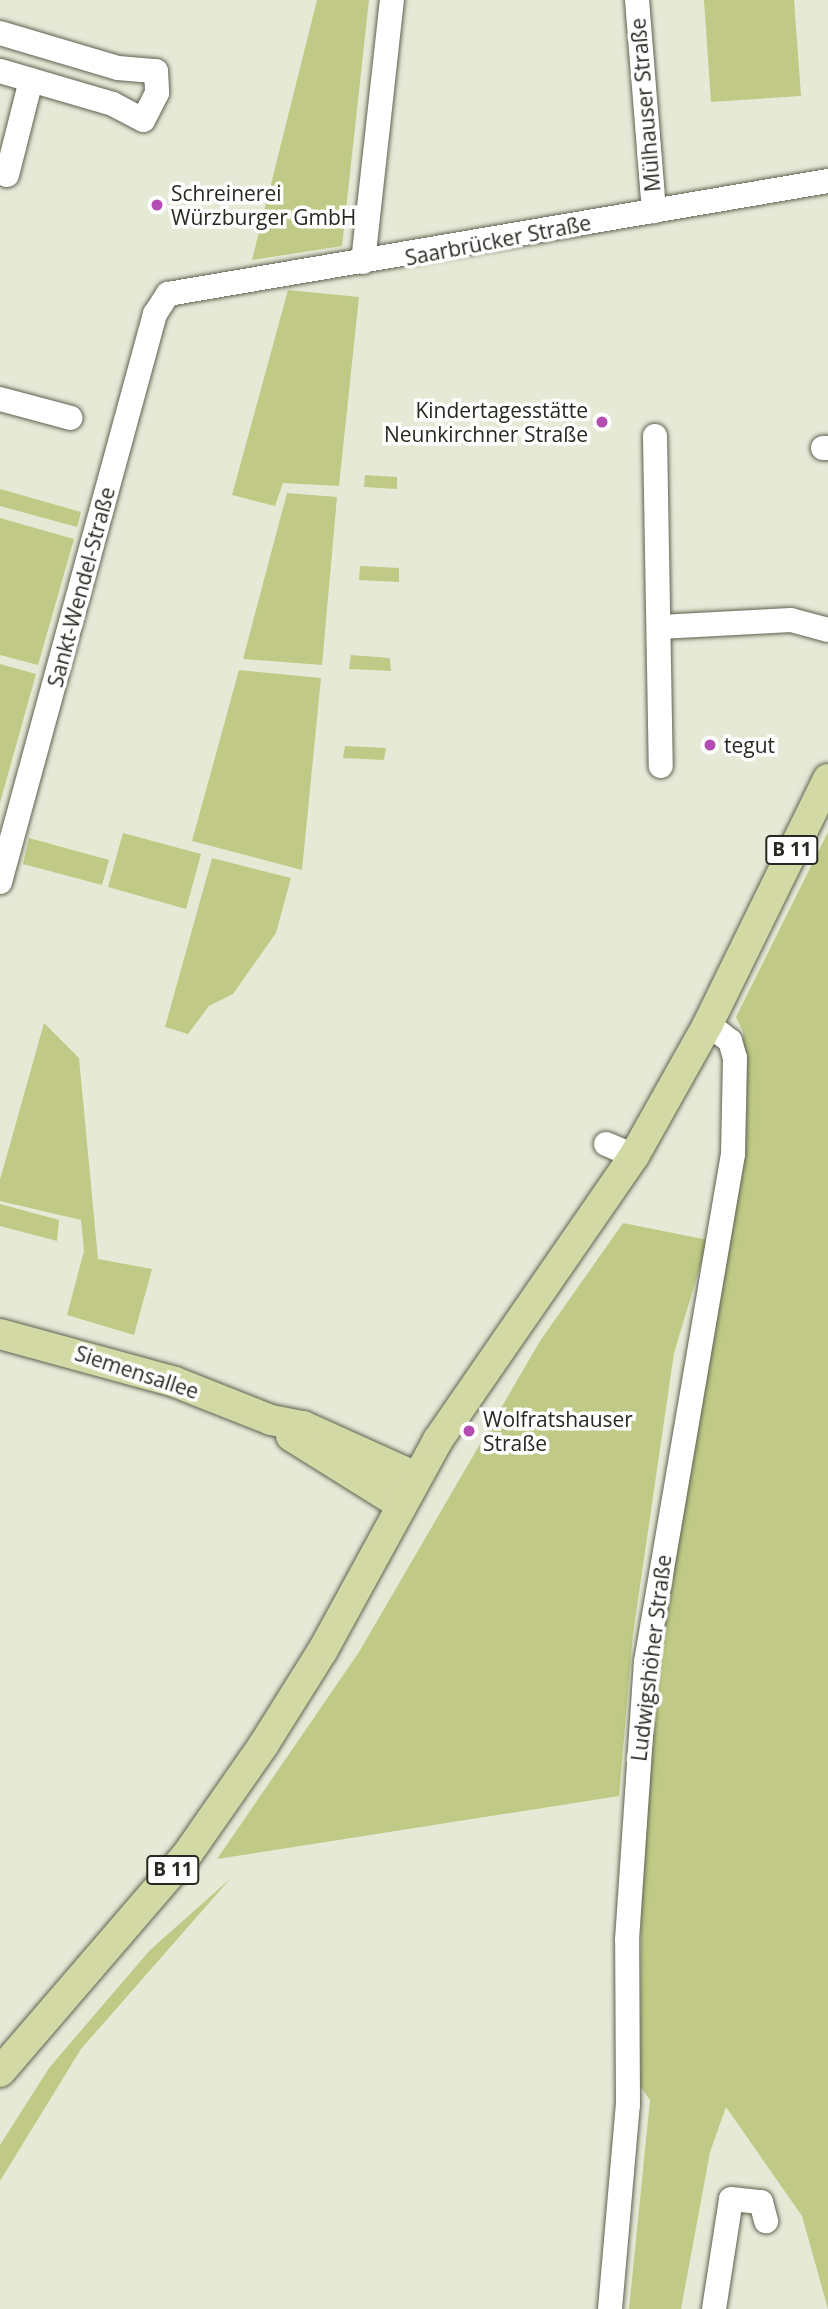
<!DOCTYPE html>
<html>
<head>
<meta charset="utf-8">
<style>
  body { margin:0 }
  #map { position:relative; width:828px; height:2309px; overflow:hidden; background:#e6e9d6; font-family:"Open Sans",sans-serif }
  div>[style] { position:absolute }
  .green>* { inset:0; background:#c0ca86 }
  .roads { filter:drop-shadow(0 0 2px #5f6251) drop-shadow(0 0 2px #5f6251) }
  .minor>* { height:24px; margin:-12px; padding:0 12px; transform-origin:12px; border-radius:12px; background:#fff }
  .major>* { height:30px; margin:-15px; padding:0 15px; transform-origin:15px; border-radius:15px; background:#d3d9a5 }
  .dots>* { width:19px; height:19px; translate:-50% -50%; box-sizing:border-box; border:4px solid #fff; border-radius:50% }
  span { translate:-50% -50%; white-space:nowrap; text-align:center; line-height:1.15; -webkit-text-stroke:7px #fff; paint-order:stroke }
  .shield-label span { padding:2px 5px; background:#fff; border:2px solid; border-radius:5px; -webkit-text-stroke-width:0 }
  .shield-label { font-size:19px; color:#282922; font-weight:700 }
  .street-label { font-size:21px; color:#282922 }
  .poi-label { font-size:21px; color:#282922 }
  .left { translate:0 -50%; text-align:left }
  .right { translate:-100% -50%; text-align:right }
</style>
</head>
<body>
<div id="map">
  <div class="green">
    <i style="clip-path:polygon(317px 0,369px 0,342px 246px,252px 260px)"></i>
    <i style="clip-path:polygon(704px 0,794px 0,801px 96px,711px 102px)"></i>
    <i style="clip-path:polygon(288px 290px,359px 297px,339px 486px,283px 483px,275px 506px,232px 495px)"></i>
    <i style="clip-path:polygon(365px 475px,397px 477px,397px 489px,364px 487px)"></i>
    <i style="clip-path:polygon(0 489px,81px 512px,77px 527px,0 506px)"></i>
    <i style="clip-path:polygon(287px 493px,337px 497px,322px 665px,243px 659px)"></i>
    <i style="clip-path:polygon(0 518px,74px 539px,38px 665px,0 655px)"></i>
    <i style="clip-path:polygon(360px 566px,399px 568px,399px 582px,359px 580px)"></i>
    <i style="clip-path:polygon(351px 655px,390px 658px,391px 671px,349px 669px)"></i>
    <i style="clip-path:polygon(0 664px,36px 674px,0 803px)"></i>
    <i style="clip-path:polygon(239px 670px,321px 678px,302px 870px,192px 841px)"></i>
    <i style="clip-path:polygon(345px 746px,386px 748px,384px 760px,343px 758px)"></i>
    <i style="clip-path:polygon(828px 832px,828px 2309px,802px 2216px,726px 2107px,710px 2152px,681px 2309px,629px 2309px,650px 2100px,640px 2086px,642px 1797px,654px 1662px,742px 1158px,747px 1103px,743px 1032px,736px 1017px)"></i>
    <i style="clip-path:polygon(123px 833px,201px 854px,186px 909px,108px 887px)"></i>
    <i style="clip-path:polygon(29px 838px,109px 860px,102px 885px,23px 864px)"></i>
    <i style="clip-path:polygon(212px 858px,291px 878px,276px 933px,233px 994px,209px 1006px,188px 1034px,165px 1027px)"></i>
    <i style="clip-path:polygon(44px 1023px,79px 1058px,98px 1259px,152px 1269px,134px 1335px,67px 1315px,84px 1251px,81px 1220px,0 1201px,0 1180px)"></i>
    <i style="clip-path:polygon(0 1204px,59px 1220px,57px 1241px,0 1226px)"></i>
    <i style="clip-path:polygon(623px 1223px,708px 1240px,674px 1353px,633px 1634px,619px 1796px,217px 1859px,359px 1652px,540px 1341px)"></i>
    <i style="clip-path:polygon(230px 1879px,81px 2049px,0 2181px,0 2145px,49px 2068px,150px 1950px)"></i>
  </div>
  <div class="roads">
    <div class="minor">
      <i style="left:637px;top:0;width:212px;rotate:85.4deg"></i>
      <i style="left:0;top:33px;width:123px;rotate:16.5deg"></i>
      <i style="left:118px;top:68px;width:38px;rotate:5deg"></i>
      <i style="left:156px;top:71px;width:22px;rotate:87deg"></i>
      <i style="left:157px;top:93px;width:30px;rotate:117deg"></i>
      <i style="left:143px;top:120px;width:34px;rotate:-152deg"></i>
      <i style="left:113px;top:104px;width:118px;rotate:-163.7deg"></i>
      <i style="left:7px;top:175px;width:98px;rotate:-75.8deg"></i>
      <i style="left:363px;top:262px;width:264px;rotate:-83.7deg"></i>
      <i style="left:0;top:399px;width:73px;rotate:15deg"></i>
      <i style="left:655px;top:436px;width:330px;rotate:89deg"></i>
      <i style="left:823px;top:448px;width:5px"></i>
      <i style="left:660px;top:627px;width:131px;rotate:-3.1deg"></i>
      <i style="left:791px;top:620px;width:38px;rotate:15deg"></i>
      <i style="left:0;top:882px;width:589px;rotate:-74.74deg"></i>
      <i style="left:155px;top:314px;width:24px;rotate:-57deg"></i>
      <i style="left:168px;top:294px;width:670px;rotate:-9.72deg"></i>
      <i style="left:606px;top:1144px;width:30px;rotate:23deg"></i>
      <i style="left:610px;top:2309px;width:205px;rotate:-85deg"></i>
      <i style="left:628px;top:2105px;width:165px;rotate:-90.3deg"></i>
      <i style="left:627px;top:1940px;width:279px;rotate:-86.1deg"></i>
      <i style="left:646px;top:1662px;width:515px;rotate:-80.28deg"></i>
      <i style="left:733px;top:1154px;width:96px;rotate:-88.8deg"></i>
      <i style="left:735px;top:1058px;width:18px;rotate:-106deg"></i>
      <i style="left:730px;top:1041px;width:28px;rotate:-142deg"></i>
      <i style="left:714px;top:2309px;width:111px;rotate:-81.2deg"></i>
      <i style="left:731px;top:2199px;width:30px;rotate:6deg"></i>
      <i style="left:761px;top:2202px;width:20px;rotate:75deg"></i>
    </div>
    <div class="major">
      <i style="left:0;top:1334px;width:181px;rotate:15.3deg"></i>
      <i style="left:175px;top:1382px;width:103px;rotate:21.6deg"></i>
      <i style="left:271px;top:1420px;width:33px;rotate:11deg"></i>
      <i style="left:303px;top:1426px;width:124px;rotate:24.3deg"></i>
      <i style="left:291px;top:1436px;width:128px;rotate:32deg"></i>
      <i style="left:0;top:2072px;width:285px;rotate:-49.3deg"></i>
      <i style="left:186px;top:1856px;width:136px;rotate:-55.1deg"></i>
      <i style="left:264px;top:1744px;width:111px;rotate:-57.9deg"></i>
      <i style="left:323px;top:1650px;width:239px;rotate:-61.3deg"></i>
      <i style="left:438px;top:1440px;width:345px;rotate:-55.4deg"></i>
      <i style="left:634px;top:1156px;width:151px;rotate:-60.7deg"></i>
      <i style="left:708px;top:1024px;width:273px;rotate:-63.9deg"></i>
    </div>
  </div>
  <div class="dots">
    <i style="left:157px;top:205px;background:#b44db1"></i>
    <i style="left:602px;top:422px;background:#b44db1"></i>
    <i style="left:710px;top:745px;background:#b44db1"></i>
    <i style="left:469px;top:1431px;background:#b44db1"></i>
  </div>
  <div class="shield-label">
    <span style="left:792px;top:850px">B 11</span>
    <span style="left:173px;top:1870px">B 11</span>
  </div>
  <div class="street-label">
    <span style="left:645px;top:105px;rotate:-95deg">Mülhauser Straße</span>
    <span style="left:498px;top:240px;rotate:-11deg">Saarbrücker Straße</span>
    <span style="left:81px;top:587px;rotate:-75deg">Sankt-Wendel-Straße</span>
    <span style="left:137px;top:1372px;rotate:18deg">Siemensallee</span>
    <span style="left:651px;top:1658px;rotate:-83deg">Ludwigshöher Straße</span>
  </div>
  <div class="poi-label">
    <span class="left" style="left:171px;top:205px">Schreinerei<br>Würzburger GmbH</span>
    <span class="right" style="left:588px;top:422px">Kindertagesstätte<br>Neunkirchner Straße</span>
    <span class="left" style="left:724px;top:745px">tegut</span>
    <span class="left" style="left:483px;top:1431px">Wolfratshauser<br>Straße</span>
  </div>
</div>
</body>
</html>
